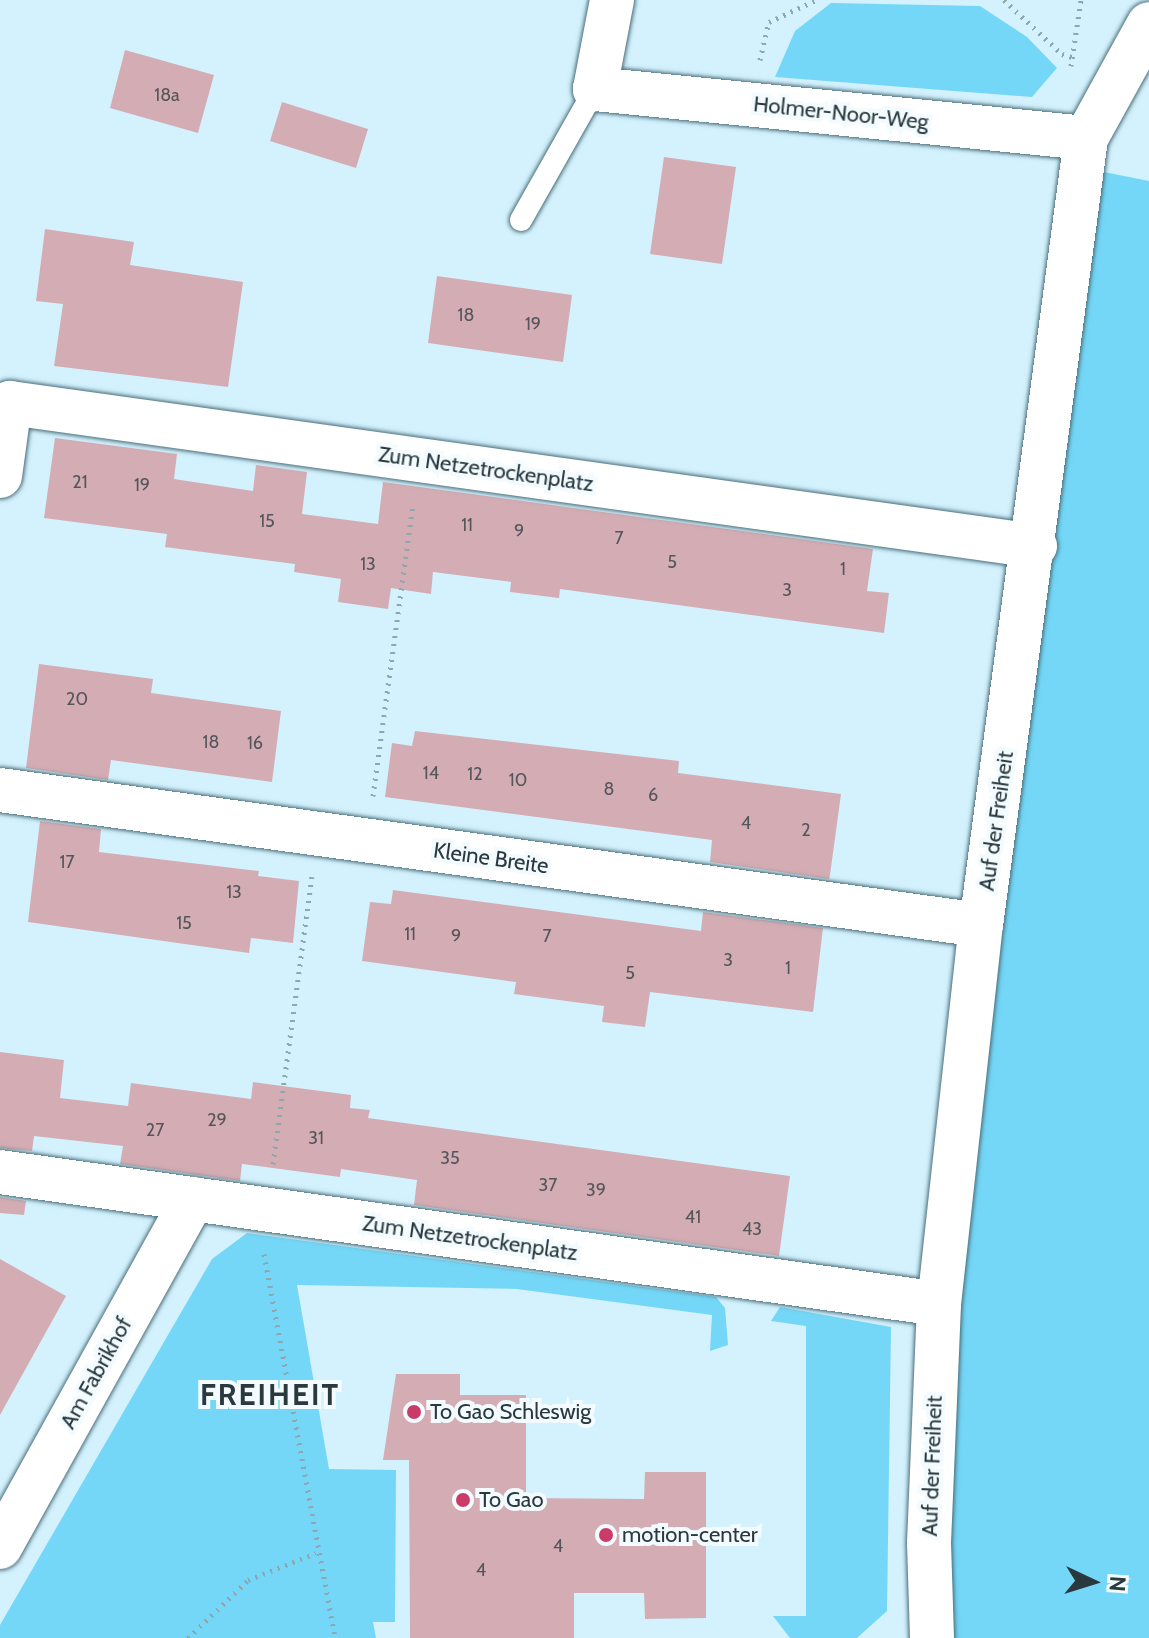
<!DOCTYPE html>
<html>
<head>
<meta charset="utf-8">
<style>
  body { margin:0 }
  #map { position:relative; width:1149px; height:1638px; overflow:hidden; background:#d3f2fe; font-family:Cabin,sans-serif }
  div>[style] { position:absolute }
  .green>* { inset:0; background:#74d7f7 }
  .building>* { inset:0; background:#d4adb4 }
  .path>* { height:5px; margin-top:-2.5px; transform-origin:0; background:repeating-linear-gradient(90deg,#8ea6b0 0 2px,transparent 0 8px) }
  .roads { filter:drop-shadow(0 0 2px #4a6e7a) drop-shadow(0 0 2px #4a6e7a) }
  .service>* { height:22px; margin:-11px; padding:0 11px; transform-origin:11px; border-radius:11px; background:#fff }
  .minor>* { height:44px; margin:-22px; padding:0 22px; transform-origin:22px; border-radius:22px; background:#fff }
  .dots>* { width:22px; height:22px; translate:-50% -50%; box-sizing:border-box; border:4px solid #f3fbfe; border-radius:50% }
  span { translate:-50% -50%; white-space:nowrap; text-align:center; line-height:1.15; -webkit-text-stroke:8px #f3fbfe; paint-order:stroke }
  .number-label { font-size:18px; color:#54565c }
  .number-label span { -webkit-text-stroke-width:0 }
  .street-label { font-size:22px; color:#29393e }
  .poi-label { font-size:22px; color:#29393e }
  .left { translate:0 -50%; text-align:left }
  .district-label { font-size:30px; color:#29393e; font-weight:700; letter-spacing:2px }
  .north { position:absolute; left:1053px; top:1542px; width:80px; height:80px; -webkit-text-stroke:6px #f3fbfe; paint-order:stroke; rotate:94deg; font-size:22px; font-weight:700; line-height:32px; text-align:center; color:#29393e }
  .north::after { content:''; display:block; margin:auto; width:28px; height:36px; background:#29393e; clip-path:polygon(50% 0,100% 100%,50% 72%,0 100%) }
</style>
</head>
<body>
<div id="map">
  <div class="green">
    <i style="clip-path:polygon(831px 3px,980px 6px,1027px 37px,1057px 68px,1032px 97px,775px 77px,795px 31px)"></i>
    <i style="clip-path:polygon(1099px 171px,1149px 181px,1149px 1638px,947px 1638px,952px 1290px)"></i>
    <i style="clip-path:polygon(247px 1233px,716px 1297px,725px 1308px,728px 1345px,710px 1351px,712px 1315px,517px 1289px,297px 1285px,329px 1469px,396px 1470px,395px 1622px,373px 1622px,376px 1638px,0 1638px,0 1625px,212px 1259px)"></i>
    <i style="clip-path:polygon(780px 1307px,891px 1327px,887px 1611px,857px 1638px,790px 1638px,773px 1616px,806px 1616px,806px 1326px,771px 1321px)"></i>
  </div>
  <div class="building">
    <i style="clip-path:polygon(125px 50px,214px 75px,198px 133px,110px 108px)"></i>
    <i style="clip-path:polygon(282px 102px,368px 129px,356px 168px,270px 141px)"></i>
    <i style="clip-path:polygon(664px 157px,736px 167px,722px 264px,650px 254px)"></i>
    <i style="clip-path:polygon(45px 229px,134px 242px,130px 265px,243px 282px,228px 387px,54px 366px,63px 304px,36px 301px)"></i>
    <i style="clip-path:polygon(437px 276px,572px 295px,563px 362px,428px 343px)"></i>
    <i style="clip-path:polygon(55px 438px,177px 454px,174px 479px,253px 491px,256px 465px,307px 472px,302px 514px,378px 524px,383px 482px,873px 549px,867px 591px,889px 593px,884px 633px,560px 589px,559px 598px,510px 592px,511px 582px,433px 572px,431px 594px,391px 588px,388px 609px,338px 602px,341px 579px,294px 572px,295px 564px,165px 547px,167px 534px,44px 518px)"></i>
    <i style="clip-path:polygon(39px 664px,153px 679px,151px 693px,281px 711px,272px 782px,111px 760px,108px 780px,26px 768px)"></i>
    <i style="clip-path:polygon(415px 731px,679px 761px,678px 773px,841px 794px,830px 875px,829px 879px,710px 862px,712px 840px,385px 797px,392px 743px,412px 746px)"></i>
    <i style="clip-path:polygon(40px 821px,101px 829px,99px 852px,259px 871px,258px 876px,299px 881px,293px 943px,251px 938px,249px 953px,28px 922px)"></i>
    <i style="clip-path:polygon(393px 890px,701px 931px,703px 912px,823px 928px,813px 1012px,650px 992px,645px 1027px,602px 1022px,604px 1006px,514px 994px,516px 982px,362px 961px,370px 902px,391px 904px)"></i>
    <i style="clip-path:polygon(0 1052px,64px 1060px,60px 1098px,128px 1106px,131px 1083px,251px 1099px,253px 1082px,351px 1095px,350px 1108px,370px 1110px,368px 1118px,790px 1176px,779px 1256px,414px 1205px,417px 1180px,341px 1169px,340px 1177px,242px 1164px,240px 1181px,120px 1164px,123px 1146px,34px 1136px,32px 1151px,0 1148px)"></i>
    <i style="clip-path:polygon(0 1197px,26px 1201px,24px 1215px,0 1213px)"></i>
    <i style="clip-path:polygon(0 1259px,66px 1296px,0 1415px)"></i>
    <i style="clip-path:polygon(396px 1374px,460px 1374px,460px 1395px,526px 1395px,526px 1498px,644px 1499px,645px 1472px,706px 1472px,706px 1618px,645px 1619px,644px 1593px,574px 1593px,574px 1638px,410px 1638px,409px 1460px,383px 1460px)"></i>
  </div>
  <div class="path">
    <i style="left:1004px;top:0;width:79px;rotate:43deg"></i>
    <i style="left:1062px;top:54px;width:14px;rotate:17deg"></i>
    <i style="left:760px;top:60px;width:39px;rotate:-77deg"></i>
    <i style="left:769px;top:22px;width:52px;rotate:-25.1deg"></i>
    <i style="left:1071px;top:66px;width:67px;rotate:-81.4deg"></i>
    <i style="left:373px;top:796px;width:294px;rotate:-82.2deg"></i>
    <i style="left:273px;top:1164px;width:290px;rotate:-82.3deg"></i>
    <i style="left:264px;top:1254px;width:391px;rotate:79.5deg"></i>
    <i style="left:188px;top:1638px;width:83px;rotate:-44deg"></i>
    <i style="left:248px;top:1580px;width:73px;rotate:-21.7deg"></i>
  </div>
  <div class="roads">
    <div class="service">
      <i style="left:521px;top:220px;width:150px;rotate:-60.5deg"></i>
    </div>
    <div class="minor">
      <i style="left:612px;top:0;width:91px;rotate:100.8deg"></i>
      <i style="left:595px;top:89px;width:493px;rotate:5.7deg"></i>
      <i style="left:0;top:476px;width:74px;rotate:-82.2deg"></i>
      <i style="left:10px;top:403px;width:1035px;rotate:7.94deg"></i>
      <i style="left:0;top:790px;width:990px;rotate:7.84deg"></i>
      <i style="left:0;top:1172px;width:948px;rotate:8deg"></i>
      <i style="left:0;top:1547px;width:398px;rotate:-61deg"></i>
      <i style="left:932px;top:1638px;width:95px;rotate:-91.8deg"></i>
      <i style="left:929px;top:1543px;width:239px;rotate:-87.6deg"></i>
      <i style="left:939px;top:1304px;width:381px;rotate:-83.7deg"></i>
      <i style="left:981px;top:925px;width:794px;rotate:-82.4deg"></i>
      <i style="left:1086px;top:138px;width:130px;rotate:-61.1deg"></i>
    </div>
  </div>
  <div class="dots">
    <i style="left:414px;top:1412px;background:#ca3c67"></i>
    <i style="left:463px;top:1500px;background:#ca3c67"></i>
    <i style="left:606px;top:1535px;background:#ca3c67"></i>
  </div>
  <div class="number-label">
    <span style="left:167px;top:95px">18a</span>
    <span style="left:466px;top:315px">18</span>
    <span style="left:533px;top:324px">19</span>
    <span style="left:80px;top:482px">21</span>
    <span style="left:142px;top:485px">19</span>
    <span style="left:267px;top:521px">15</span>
    <span style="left:467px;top:525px">11</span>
    <span style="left:519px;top:531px">9</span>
    <span style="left:619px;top:538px">7</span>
    <span style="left:672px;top:562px">5</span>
    <span style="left:368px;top:564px">13</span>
    <span style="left:843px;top:569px">1</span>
    <span style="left:787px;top:590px">3</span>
    <span style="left:77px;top:699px">20</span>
    <span style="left:211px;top:742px">18</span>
    <span style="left:255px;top:743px">16</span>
    <span style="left:431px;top:773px">14</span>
    <span style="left:475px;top:774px">12</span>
    <span style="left:518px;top:780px">10</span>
    <span style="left:609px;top:789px">8</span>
    <span style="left:653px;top:795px">6</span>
    <span style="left:746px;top:823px">4</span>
    <span style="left:806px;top:830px">2</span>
    <span style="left:67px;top:862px">17</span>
    <span style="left:234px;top:892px">13</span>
    <span style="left:184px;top:923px">15</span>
    <span style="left:410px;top:934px">11</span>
    <span style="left:456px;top:936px">9</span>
    <span style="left:547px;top:936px">7</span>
    <span style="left:728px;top:960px">3</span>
    <span style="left:788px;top:968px">1</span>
    <span style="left:630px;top:973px">5</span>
    <span style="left:217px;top:1120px">29</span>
    <span style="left:155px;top:1130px">27</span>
    <span style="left:316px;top:1138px">31</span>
    <span style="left:450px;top:1158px">35</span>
    <span style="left:548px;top:1185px">37</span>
    <span style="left:596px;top:1190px">39</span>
    <span style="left:693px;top:1217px">41</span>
    <span style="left:752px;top:1229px">43</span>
    <span style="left:558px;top:1546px">4</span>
    <span style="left:481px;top:1570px">4</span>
  </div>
  <div class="street-label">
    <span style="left:841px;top:113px;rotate:6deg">Holmer-Noor-Weg</span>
    <span style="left:486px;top:469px;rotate:8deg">Zum Netzetrockenplatz</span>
    <span style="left:996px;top:821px;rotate:-82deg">Auf der Freiheit</span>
    <span style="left:491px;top:858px;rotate:8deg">Kleine Breite</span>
    <span style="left:470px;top:1238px;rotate:8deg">Zum Netzetrockenplatz</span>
    <span style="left:96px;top:1373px;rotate:-61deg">Am Fabrikhof</span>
    <span style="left:932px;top:1466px;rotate:-88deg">Auf der Freiheit</span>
  </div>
  <div class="poi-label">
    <span class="left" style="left:430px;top:1412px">To Gao Schleswig</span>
    <span class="left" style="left:479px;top:1500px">To Gao</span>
    <span class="left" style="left:622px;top:1535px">motion-center</span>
  </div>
  <div class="district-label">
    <span style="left:270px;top:1395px">FREIHEIT</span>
  </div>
  <div class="north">N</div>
</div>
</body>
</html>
